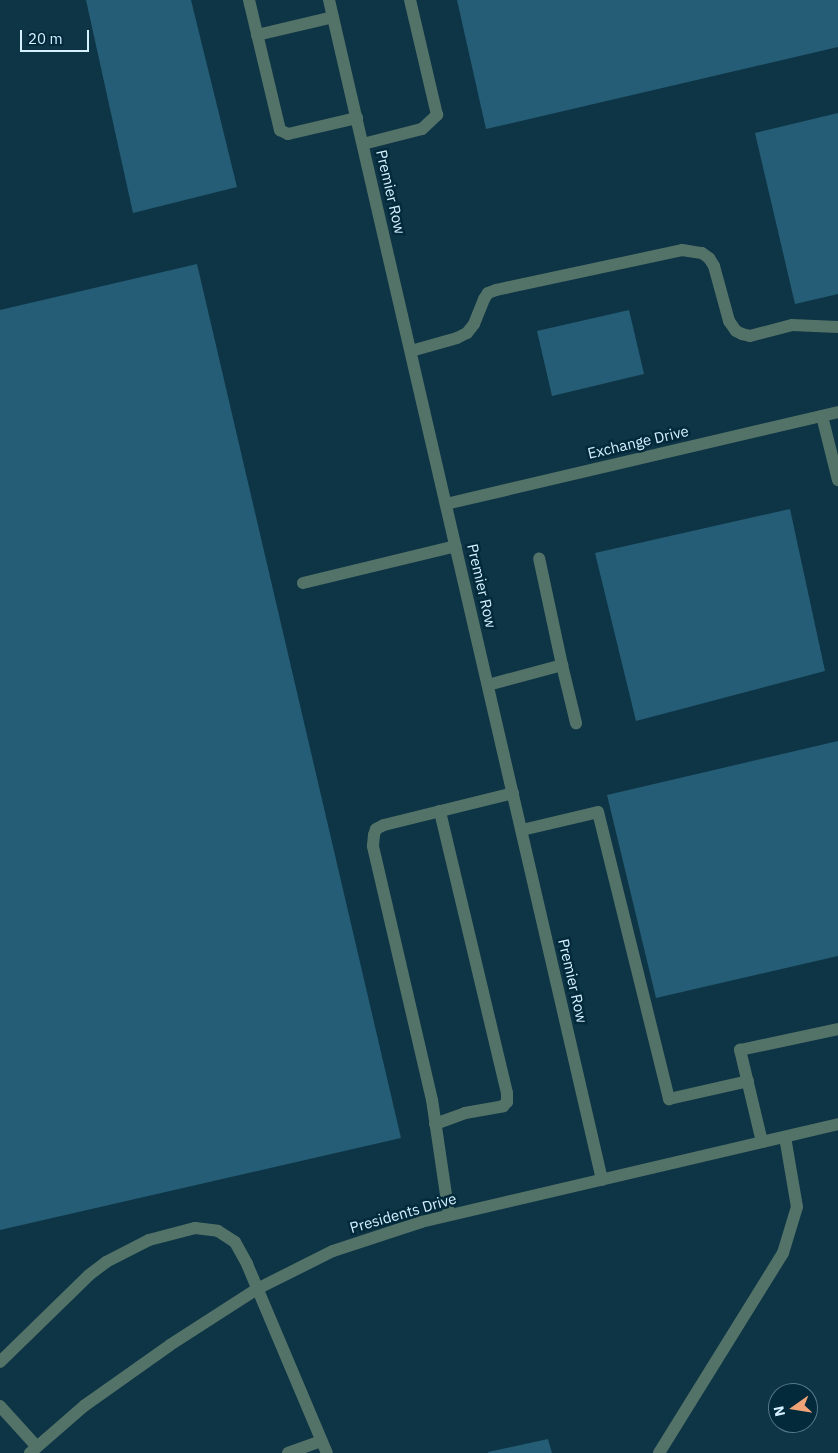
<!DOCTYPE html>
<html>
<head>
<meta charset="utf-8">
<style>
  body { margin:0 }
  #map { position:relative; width:838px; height:1453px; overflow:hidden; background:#0e3545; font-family:"IBM Plex Sans",sans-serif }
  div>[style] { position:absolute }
  .building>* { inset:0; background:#255d76 }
  .minor>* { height:12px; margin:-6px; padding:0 6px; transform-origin:6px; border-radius:6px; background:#547368 }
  span { translate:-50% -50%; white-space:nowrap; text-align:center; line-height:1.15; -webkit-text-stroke:5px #032a3b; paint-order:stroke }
  .street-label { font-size:15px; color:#d5f0ff }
  .north { position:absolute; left:768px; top:1383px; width:50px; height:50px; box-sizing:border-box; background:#032a3b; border:1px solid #577989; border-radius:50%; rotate:257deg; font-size:14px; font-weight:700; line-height:20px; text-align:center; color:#d5f0ff }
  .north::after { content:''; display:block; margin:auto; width:18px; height:22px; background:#efa377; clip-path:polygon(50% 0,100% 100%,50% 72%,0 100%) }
  .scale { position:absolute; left:20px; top:30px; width:69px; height:22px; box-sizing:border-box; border:2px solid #d5f0ff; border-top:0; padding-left:6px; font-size:15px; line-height:18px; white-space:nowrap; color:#d5f0ff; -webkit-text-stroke:4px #032a3b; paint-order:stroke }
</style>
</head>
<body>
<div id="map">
  <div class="building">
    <i style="clip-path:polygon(86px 0,191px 0,237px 187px,133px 213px)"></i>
    <i style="clip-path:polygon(457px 0,838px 0,838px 47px,486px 129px)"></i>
    <i style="clip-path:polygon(838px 113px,838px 294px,795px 304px,755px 133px)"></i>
    <i style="clip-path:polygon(197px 264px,401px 1138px,0 1230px,0 310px)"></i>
    <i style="clip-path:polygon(629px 310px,644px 374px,552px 396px,537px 331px)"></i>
    <i style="clip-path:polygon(790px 509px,825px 671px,636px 721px,595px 553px)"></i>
    <i style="clip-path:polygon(838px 741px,838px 956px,656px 998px,607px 795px)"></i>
    <i style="clip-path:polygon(548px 1439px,552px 1453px,488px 1453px,488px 1452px)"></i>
  </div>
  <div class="minor">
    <i style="left:249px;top:0;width:134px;rotate:76.6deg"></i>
    <i style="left:280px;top:130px;width:9px;rotate:27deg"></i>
    <i style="left:288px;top:134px;width:71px;rotate:-13.1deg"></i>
    <i style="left:329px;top:0;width:1211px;rotate:76.97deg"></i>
    <i style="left:257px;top:35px;width:78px;rotate:-13.3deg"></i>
    <i style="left:363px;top:144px;width:61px;rotate:-14.3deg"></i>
    <i style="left:422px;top:129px;width:21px;rotate:-43deg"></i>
    <i style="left:437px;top:115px;width:118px;rotate:-103.2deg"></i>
    <i style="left:411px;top:351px;width:48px;rotate:-15.8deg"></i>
    <i style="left:457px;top:338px;width:11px;rotate:-27deg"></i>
    <i style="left:467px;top:333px;width:11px;rotate:-52deg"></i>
    <i style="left:474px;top:324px;width:27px;rotate:-68deg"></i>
    <i style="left:484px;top:299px;width:7px;rotate:-56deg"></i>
    <i style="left:488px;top:293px;width:9px;rotate:-21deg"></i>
    <i style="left:496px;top:290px;width:190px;rotate:-12.1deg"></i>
    <i style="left:682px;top:250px;width:20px;rotate:9deg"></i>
    <i style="left:702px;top:253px;width:9px;rotate:36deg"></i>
    <i style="left:709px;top:258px;width:9px;rotate:58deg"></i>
    <i style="left:714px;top:266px;width:57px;rotate:74.7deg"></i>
    <i style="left:729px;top:321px;width:12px;rotate:55deg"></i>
    <i style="left:736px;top:331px;width:7px;rotate:27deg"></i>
    <i style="left:742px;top:334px;width:8px;rotate:14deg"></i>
    <i style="left:750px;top:336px;width:43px;rotate:-14.7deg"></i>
    <i style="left:792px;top:325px;width:46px;rotate:2.5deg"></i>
    <i style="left:822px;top:416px;width:66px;rotate:76deg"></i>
    <i style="left:446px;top:504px;width:403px;rotate:-13.2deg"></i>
    <i style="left:303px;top:583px;width:157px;rotate:-13.6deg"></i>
    <i style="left:562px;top:665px;width:60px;rotate:76.4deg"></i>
    <i style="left:488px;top:685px;width:77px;rotate:-15.1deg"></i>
    <i style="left:562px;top:665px;width:109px;rotate:-102.1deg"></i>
    <i style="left:522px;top:830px;width:78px;rotate:-13.3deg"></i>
    <i style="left:598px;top:812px;width:296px;rotate:76.1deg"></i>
    <i style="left:669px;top:1099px;width:81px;rotate:-12.8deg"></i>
    <i style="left:435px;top:1124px;width:32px;rotate:-20deg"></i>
    <i style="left:465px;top:1113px;width:39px;rotate:-10deg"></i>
    <i style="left:503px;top:1106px;width:6px;rotate:-45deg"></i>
    <i style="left:507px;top:1102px;width:9px;rotate:-90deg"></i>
    <i style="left:507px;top:1093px;width:290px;rotate:-103.4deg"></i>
    <i style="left:762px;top:1142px;width:95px;rotate:-103.4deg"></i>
    <i style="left:740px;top:1050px;width:100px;rotate:-12.1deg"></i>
    <i style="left:449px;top:1215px;width:116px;rotate:-98.4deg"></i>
    <i style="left:432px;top:1100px;width:261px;rotate:-103.1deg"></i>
    <i style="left:373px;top:846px;width:11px;rotate:-85deg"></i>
    <i style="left:374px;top:835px;width:6px;rotate:-72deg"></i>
    <i style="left:376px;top:829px;width:9px;rotate:-27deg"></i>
    <i style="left:384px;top:825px;width:133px;rotate:-13.9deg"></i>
    <i style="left:0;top:1362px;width:124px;rotate:-44.3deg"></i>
    <i style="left:89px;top:1275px;width:21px;rotate:-37deg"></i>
    <i style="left:106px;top:1262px;width:48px;rotate:-27.1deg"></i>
    <i style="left:149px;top:1240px;width:48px;rotate:-14.6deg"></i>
    <i style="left:195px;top:1228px;width:23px;rotate:7deg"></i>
    <i style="left:218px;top:1231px;width:20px;rotate:33deg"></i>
    <i style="left:235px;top:1242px;width:25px;rotate:61deg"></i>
    <i style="left:247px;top:1264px;width:205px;rotate:67.1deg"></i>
    <i style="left:0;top:1406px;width:55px;rotate:47.9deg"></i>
    <i style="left:30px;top:1453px;width:72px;rotate:-41deg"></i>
    <i style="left:84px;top:1406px;width:105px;rotate:-35.3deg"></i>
    <i style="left:170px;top:1345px;width:103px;rotate:-32.8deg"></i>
    <i style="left:257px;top:1289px;width:85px;rotate:-26.6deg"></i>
    <i style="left:333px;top:1251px;width:93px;rotate:-18.2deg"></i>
    <i style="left:421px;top:1222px;width:428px;rotate:-13.2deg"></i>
    <i style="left:288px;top:1453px;width:35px;rotate:-20deg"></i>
    <i style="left:659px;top:1453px;width:235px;rotate:-58.2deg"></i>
    <i style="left:783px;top:1253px;width:48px;rotate:-73.1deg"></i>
    <i style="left:797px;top:1207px;width:71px;rotate:-99.7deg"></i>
  </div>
  <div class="street-label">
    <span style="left:391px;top:192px;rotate:77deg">Premier Row</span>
    <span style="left:638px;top:442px;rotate:-13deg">Exchange Drive</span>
    <span style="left:482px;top:586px;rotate:77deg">Premier Row</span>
    <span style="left:573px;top:981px;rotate:77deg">Premier Row</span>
    <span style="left:403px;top:1213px;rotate:-16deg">Presidents Drive</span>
  </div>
  <div class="north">N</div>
  <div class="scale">20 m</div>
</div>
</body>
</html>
